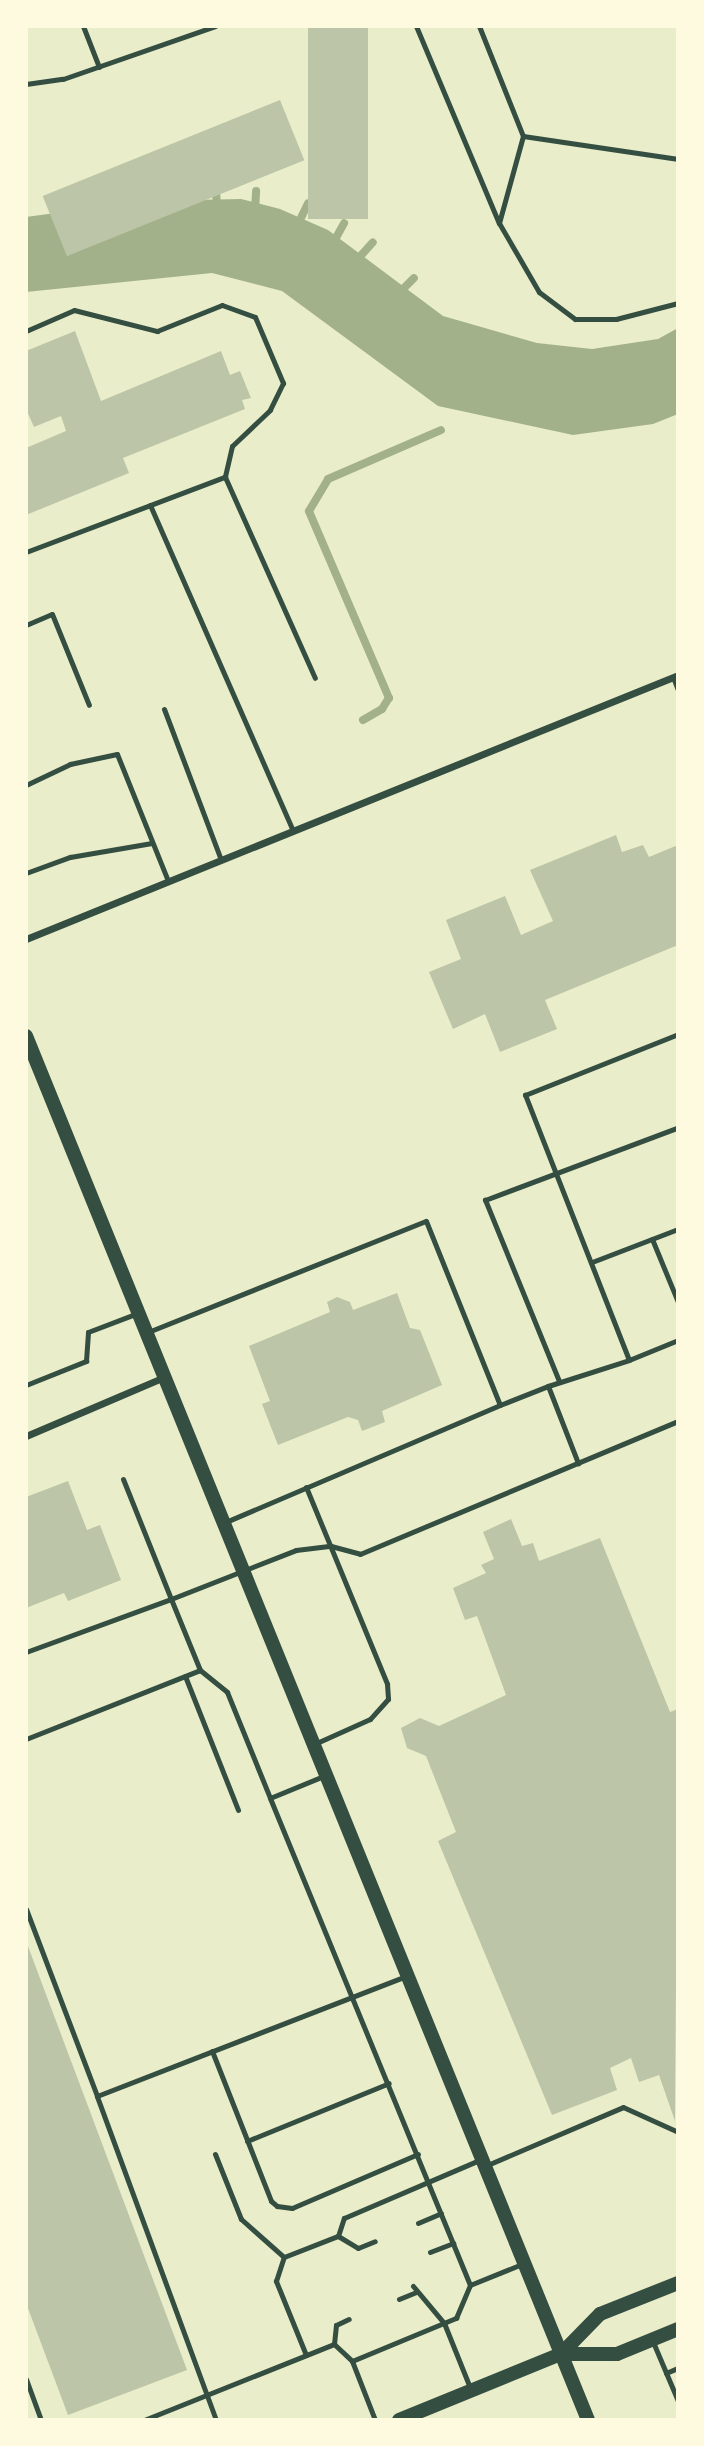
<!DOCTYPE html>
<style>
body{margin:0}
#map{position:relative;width:704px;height:2446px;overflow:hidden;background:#e9edc9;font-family:Barlow,sans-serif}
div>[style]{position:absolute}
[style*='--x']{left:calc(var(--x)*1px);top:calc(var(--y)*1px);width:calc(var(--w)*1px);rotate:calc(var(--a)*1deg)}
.water>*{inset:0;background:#a3b18a}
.stream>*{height:8px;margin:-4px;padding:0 4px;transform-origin:4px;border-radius:4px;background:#a3b18a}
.building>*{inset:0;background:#bcc5a7;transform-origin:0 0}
.service>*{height:5px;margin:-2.5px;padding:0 2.5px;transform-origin:2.5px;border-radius:2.5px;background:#344e41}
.minor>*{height:7px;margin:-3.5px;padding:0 3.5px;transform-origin:3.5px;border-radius:3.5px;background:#344e41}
.secondary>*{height:14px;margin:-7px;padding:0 7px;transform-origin:7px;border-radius:7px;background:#344e41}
span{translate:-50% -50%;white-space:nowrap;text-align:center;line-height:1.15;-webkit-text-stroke:7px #fefae0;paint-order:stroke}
.frame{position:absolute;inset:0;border:28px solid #fefae0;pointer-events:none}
</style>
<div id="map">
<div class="water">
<div style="clip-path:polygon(241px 199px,280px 209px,328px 230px,443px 316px,537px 343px,592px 349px,658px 339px,678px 328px,678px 414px,653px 424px,573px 435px,438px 406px,282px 291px,212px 273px,26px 292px,26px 217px,143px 201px)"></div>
</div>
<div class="stream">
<div style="--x:216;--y:185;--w:25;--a:88"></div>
<div style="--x:165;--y:189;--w:22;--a:82"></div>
<div style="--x:121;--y:193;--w:21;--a:85"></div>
<div style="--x:63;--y:201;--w:21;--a:85"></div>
<div style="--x:255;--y:212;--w:21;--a:-87"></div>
<div style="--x:297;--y:226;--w:25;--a:-64"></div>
<div style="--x:332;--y:245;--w:25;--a:-61"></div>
<div style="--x:356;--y:261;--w:25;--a:-48"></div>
<div style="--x:399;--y:293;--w:21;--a:-45"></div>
<div style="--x:363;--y:720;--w:22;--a:-30"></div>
<div style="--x:382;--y:709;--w:13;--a:-58"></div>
<div style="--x:389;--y:698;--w:203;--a:-113.2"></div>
<div style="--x:309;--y:511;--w:37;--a:-59"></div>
<div style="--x:328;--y:479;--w:123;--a:-23.4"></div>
</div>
<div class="building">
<div style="left:308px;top:26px;width:60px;height:193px"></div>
<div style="left:280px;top:100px;width:65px;height:256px;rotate:68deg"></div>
<div style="clip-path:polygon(75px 331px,101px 401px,221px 351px,230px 375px,240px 371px,251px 398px,242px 400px,245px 409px,123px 458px,129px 473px,26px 515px,26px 448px,66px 431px,61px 416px,34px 427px,26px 409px,26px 351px)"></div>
<div style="clip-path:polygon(616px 835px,622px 852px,643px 845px,649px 857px,678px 845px,678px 945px,545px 1000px,557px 1029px,500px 1052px,485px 1014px,453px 1029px,429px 972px,461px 959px,446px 920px,505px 896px,521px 935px,553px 921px,530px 870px)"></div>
<div style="clip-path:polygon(397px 1293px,410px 1328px,420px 1330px,442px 1385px,382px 1411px,385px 1422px,362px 1431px,358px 1420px,348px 1417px,278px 1445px,262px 1404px,270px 1401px,249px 1346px,330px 1312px,327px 1302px,337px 1297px,350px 1302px,353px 1310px)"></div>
<div style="clip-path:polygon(68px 1481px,87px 1530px,100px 1525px,121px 1580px,68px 1601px,64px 1593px,26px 1608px,26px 1497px)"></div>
<div style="clip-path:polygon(511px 1519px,522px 1546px,533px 1543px,539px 1561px,600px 1538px,670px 1712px,678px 1709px,675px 2121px,659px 2075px,639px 2082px,631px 2058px,610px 2068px,617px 2090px,552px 2115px,438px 1841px,456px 1832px,426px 1756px,407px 1748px,401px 1728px,420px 1718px,439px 1726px,506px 1695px,477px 1616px,465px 1620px,453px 1588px,486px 1573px,481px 1565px,494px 1559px,483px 1532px)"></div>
<div style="clip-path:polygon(26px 1941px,187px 2370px,68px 2415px,26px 2303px)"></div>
</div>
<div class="service">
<div style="--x:83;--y:26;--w:44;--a:68.7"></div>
<div style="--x:416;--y:26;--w:214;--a:67.2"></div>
<div style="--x:499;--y:223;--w:80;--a:59.9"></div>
<div style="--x:539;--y:292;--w:45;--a:36.9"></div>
<div style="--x:575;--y:319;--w:41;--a:0"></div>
<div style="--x:616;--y:319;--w:64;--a:-14.5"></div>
<div style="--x:479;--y:26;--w:118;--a:68.2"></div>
<div style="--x:523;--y:136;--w:157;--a:8.4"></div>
<div style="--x:26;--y:84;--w:37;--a:-8"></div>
<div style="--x:63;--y:79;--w:161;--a:-19.2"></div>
<div style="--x:499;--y:223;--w:90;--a:-74.6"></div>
<div style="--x:26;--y:331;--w:52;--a:-23.6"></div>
<div style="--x:74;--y:310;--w:86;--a:14.2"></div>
<div style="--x:157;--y:331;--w:70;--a:-21.8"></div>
<div style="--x:222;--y:305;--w:35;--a:20"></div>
<div style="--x:255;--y:317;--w:72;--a:67"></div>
<div style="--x:283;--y:383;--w:30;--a:116"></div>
<div style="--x:270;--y:410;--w:52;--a:136.5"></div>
<div style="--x:232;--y:446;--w:32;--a:103"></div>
<div style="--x:150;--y:505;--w:356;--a:66.3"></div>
<div style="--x:26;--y:552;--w:213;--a:-20.7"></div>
<div style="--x:225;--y:477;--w:220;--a:65.9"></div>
<div style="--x:26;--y:625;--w:28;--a:-23"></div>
<div style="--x:52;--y:614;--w:98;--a:67.9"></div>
<div style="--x:673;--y:677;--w:14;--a:69"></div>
<div style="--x:164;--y:709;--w:161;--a:69.3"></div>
<div style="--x:26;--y:785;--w:49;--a:-25.5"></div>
<div style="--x:70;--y:764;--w:48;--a:-12"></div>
<div style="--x:117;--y:754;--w:137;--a:68.1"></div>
<div style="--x:26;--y:873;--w:47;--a:-20"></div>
<div style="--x:70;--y:857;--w:83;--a:-9.7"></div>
<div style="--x:652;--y:1239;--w:68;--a:67.6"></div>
<div style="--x:592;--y:1262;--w:92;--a:-21"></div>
<div style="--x:148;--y:1332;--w:299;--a:-21.8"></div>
<div style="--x:426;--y:1221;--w:198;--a:68.1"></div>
<div style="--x:500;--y:1405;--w:298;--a:156.9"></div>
<div style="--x:629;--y:1360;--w:53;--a:-22.2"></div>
<div style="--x:559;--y:1381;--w:196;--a:-112.2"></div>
<div style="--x:485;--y:1200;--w:205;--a:-20.6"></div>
<div style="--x:26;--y:1385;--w:65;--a:-21.8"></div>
<div style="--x:86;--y:1361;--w:29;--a:-86"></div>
<div style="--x:88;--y:1332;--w:53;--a:-20.8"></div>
<div style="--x:548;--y:1386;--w:85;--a:-17.8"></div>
<div style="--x:629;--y:1360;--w:285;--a:-111.4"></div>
<div style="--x:525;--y:1095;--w:165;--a:-21.7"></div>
<div style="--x:500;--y:1405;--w:52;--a:-21.6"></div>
<div style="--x:548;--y:1386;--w:83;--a:68.7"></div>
<div style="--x:123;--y:1479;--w:129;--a:68.2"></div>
<div style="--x:171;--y:1599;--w:134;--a:-21.4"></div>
<div style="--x:296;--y:1550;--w:35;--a:-7"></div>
<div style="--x:331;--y:1546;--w:30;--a:15"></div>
<div style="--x:360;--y:1554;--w:345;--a:-22.7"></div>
<div style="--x:306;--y:1487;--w:213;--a:67.6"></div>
<div style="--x:387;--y:1684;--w:15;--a:86"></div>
<div style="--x:388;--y:1699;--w:27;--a:132"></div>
<div style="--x:370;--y:1719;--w:61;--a:155.9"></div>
<div style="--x:26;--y:1652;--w:154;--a:-20.1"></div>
<div style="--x:171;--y:1599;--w:77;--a:67.8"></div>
<div style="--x:185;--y:1676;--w:144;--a:68.4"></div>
<div style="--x:26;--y:1739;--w:187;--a:-21.6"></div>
<div style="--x:200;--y:1670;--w:35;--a:39"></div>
<div style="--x:227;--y:1692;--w:114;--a:67.9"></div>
<div style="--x:26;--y:1909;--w:200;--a:69.2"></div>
<div style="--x:212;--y:2051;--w:161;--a:68.5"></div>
<div style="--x:271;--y:2201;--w:8;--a:40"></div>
<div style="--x:277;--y:2206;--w:15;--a:8"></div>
<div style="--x:292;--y:2208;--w:137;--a:-23.2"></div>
<div style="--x:247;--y:2141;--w:153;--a:-22.2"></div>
<div style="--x:215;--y:2154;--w:70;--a:68.2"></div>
<div style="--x:241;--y:2219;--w:57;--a:41.5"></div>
<div style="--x:485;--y:2166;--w:150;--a:-23.1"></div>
<div style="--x:623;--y:2107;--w:60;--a:24.4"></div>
<div style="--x:418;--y:2223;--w:25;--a:-23"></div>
<div style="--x:338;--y:2236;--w:23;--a:31"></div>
<div style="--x:358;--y:2248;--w:18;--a:-22"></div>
<div style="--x:430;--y:2252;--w:25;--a:-21"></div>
<div style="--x:470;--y:2285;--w:56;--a:-22"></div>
<div style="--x:413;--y:2286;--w:48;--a:50"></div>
<div style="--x:444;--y:2323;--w:72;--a:68.1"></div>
<div style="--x:399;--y:2299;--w:18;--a:-22"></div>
<div style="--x:653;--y:2342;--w:64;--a:67"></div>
<div style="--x:334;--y:2344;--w:19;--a:-84"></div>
<div style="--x:336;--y:2325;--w:14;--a:-25"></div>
<div style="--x:306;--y:2355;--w:80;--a:-112.1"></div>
<div style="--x:276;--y:2281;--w:25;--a:-72"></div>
<div style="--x:284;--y:2257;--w:58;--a:-21.3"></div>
<div style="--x:338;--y:2236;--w:19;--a:-72"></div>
<div style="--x:344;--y:2218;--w:147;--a:-23.2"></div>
<div style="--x:352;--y:2361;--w:63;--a:68.7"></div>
<div style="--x:666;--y:2373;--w:13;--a:-23"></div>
<div style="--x:26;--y:2379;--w:44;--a:69.9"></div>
<div style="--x:144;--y:2420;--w:205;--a:-21.8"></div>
<div style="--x:334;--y:2344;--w:25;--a:43"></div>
<div style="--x:352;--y:2361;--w:113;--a:-22.5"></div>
<div style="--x:456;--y:2318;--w:36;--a:-67"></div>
<div style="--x:470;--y:2285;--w:526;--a:-112.33"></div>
<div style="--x:270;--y:1798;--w:61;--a:-22.3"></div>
<div style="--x:216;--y:2420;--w:345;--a:-110.2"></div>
<div style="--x:97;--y:2096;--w:332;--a:-21.2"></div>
</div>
<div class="minor">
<div style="--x:26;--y:939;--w:703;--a:-22.04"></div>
<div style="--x:26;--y:1436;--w:150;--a:-23.1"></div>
</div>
<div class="secondary">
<div style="--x:26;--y:1036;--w:1494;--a:67.9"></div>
<div style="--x:561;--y:2354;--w:56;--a:-45.7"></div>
<div style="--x:600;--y:2314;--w:84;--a:-21.7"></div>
<div style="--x:399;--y:2420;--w:175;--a:-22.2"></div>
<div style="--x:561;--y:2354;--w:56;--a:0"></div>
<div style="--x:617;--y:2354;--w:66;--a:-22.3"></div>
</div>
<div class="frame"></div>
</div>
